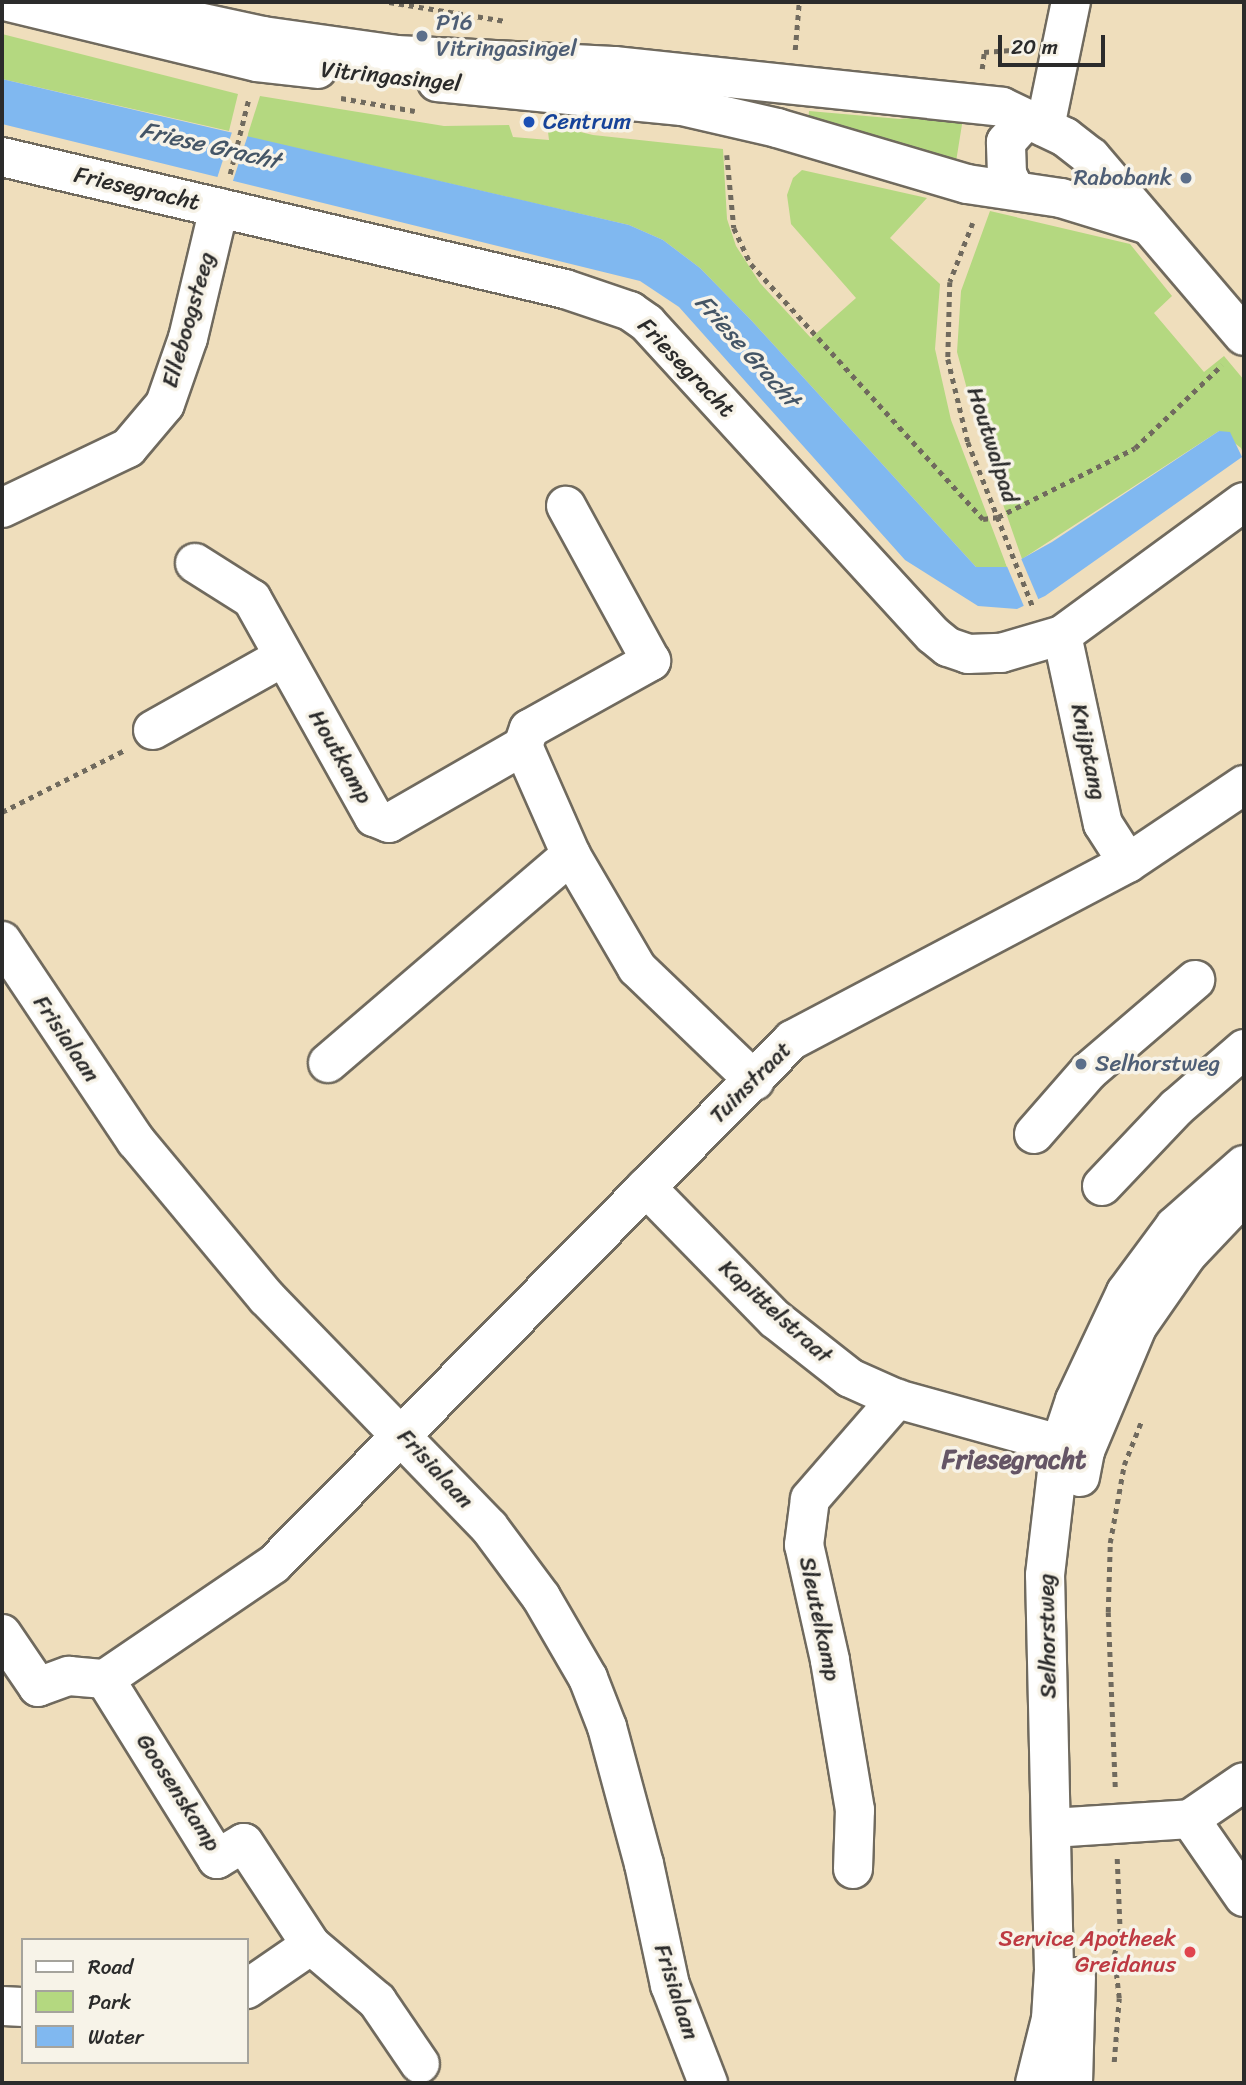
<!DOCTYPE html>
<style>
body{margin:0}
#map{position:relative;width:1246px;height:2085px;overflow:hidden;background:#efdebc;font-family:Sriracha,sans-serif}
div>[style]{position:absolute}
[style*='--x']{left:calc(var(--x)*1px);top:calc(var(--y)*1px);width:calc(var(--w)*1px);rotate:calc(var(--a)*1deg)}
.green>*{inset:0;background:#b4d880}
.water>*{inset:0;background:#80b8f0}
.pier>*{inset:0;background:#efdebc;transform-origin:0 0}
.path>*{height:4.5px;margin-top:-2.25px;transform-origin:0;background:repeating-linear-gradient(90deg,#706a5e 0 5px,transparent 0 10px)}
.roads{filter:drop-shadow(2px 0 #706a5e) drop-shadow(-2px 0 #706a5e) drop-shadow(0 2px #706a5e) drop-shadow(0 -2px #706a5e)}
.minor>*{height:38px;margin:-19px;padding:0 19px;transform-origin:19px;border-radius:19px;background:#fff}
.dots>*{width:19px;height:19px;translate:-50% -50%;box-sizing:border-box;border:4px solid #f7f3e8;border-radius:50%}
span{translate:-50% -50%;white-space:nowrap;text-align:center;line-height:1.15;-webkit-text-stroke:7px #f7f3e8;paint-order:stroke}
.service-label{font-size:23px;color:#4e5e75}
.left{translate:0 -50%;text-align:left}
.right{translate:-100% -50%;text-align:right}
.street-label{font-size:23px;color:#2b2b2b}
.transit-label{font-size:23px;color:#164399}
.health-label{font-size:23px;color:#be3a42}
.water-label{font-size:24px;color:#456;font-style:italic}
.quarter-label{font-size:26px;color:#655565;font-weight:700}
.frame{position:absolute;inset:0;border:4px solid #2b2b2b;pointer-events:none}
.legend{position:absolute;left:21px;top:1938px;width:228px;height:126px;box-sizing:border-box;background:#f7f3e8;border:2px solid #a5a39c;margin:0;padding:9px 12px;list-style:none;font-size:21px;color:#2b2b2b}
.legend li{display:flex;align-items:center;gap:14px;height:35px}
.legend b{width:35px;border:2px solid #a5a39c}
.scale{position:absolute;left:998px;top:35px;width:107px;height:32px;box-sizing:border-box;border:4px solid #2b2b2b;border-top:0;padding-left:9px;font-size:21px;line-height:24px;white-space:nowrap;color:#2b2b2b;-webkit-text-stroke:5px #f7f3e8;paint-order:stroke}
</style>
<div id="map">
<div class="green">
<div style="clip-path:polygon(2px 34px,238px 94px,229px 131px,2px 79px)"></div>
<div style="clip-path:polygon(260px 96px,444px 126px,509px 125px,513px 137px,549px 140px,547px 124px,593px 135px,723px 149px,727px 219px,736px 246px,760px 283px,811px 338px,856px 298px,791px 224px,787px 195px,793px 178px,802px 170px,927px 198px,890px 238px,940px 284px,935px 349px,951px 420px,1007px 567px,976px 567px,751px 320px,700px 268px,663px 240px,629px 225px,247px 137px)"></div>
<div style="clip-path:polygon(809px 111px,900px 119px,964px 112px,955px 168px,808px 123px)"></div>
<div style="clip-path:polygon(990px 211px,1130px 244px,1172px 296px,1154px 313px,1204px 372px,1224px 356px,1244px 380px,1244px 456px,1241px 448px,1219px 431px,1022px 559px,981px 441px,957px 352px,961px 291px)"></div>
</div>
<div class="water">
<div style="clip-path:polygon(2px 79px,629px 225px,663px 240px,700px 268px,751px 320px,976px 567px,1007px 567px,1052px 542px,1219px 431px,1230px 432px,1242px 457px,1045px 596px,1017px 609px,978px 606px,905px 560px,679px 307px,640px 281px,2px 124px)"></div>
</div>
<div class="pier">
<div style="left:233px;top:129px;width:16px;height:53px;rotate:18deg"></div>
<div style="left:1020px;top:556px;width:50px;height:16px;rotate:67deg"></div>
</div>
<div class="path">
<div style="--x:389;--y:2;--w:118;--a:9.3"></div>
<div style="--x:795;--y:50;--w:48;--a:-85.2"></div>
<div style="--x:982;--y:69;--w:17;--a:-83"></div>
<div style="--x:984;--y:52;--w:40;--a:-4.3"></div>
<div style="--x:341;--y:98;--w:75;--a:10"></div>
<div style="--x:727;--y:155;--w:73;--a:84.5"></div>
<div style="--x:734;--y:228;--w:40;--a:65"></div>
<div style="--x:751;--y:264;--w:345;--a:47.7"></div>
<div style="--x:983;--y:519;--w:15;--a:-8"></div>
<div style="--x:998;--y:517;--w:153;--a:-26.7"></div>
<div style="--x:1135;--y:448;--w:120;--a:-43.7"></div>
<div style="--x:230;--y:174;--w:79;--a:-76.1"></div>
<div style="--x:973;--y:223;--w:63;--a:111.3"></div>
<div style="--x:950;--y:282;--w:77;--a:91.5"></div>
<div style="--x:948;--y:359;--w:85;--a:76.5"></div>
<div style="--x:968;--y:442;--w:177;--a:68.5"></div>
<div style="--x:2;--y:812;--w:136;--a:-26.8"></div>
<div style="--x:1115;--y:1787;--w:175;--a:-92.3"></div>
<div style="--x:1108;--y:1612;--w:69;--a:-88.3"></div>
<div style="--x:1110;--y:1543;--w:79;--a:-79.8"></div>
<div style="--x:1124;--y:1465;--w:46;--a:-68.4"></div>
<div style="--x:1114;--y:2062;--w:64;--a:-85.5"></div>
<div style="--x:1119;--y:1998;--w:43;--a:-96.6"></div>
<div style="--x:1114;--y:1955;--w:22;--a:-74"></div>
<div style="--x:1120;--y:1934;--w:76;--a:-92.3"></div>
</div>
<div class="roads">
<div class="minor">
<div style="--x:9;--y:2;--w:255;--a:13.6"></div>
<div style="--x:257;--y:62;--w:61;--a:6.5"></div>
<div style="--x:106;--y:2;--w:161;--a:12.2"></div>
<div style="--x:263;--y:36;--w:134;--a:8.1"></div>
<div style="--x:396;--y:55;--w:218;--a:2.9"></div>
<div style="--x:614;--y:66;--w:390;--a:6"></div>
<div style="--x:1002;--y:107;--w:70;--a:25.5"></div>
<div style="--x:1065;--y:137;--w:33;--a:38"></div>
<div style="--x:1091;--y:157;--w:235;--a:49.5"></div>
<div style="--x:437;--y:82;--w:246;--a:5.6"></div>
<div style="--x:682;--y:106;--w:98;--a:13"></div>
<div style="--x:777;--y:128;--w:198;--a:16.4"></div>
<div style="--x:967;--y:184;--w:95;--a:8.5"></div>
<div style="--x:1061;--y:198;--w:92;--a:17.1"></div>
<div style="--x:1045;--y:127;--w:128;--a:-78.3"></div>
<div style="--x:2;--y:157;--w:578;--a:13.2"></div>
<div style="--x:565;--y:289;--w:69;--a:18.7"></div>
<div style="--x:630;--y:311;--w:21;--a:35"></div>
<div style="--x:647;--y:323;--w:423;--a:47.5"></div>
<div style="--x:933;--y:635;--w:19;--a:39"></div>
<div style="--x:948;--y:647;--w:21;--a:19"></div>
<div style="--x:968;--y:654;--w:33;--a:-2"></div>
<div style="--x:1001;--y:653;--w:64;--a:-16.4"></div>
<div style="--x:1062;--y:635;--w:225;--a:-36.2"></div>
<div style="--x:1015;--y:190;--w:18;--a:-117"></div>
<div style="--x:1007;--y:174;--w:32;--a:-92"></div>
<div style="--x:1006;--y:142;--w:31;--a:-48"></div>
<div style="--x:2;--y:508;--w:140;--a:-25.5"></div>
<div style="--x:128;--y:448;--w:57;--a:-49.9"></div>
<div style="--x:165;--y:404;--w:70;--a:-70.8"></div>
<div style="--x:188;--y:338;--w:134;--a:-76.6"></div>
<div style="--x:195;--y:563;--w:67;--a:32.3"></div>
<div style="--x:252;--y:599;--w:250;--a:60.8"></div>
<div style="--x:374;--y:817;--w:16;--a:22"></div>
<div style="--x:389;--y:823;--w:155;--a:-29.9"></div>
<div style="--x:523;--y:746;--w:18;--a:-71"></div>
<div style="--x:529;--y:729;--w:140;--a:-29.1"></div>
<div style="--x:651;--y:661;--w:177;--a:-118.7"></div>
<div style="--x:1062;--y:635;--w:193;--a:77.8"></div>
<div style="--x:1103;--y:824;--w:46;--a:57.3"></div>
<div style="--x:153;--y:730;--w:149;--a:-29.3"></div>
<div style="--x:523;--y:746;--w:119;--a:66.2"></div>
<div style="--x:571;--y:855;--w:131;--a:59.7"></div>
<div style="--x:637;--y:968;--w:163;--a:43.8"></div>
<div style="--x:2;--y:941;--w:241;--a:56.2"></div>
<div style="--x:136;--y:1141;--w:204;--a:50.2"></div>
<div style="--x:267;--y:1298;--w:319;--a:45.9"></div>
<div style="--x:489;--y:1527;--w:87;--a:53.4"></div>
<div style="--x:541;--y:1597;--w:94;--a:59.9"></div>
<div style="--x:588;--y:1678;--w:53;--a:68.8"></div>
<div style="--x:607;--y:1727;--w:142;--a:74.9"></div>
<div style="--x:644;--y:1864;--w:124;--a:77.9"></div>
<div style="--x:670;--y:1985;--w:105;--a:68.8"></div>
<div style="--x:328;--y:1063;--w:320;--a:-40.6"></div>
<div style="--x:1034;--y:1134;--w:84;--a:-48.9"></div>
<div style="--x:1089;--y:1071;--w:140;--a:-40.6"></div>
<div style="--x:1102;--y:1186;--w:108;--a:-46.5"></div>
<div style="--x:1176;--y:1108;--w:90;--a:-40.9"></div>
<div style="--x:646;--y:1187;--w:185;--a:45.7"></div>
<div style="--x:775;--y:1319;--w:95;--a:38.2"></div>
<div style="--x:850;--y:1378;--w:51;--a:24.1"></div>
<div style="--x:897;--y:1399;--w:195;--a:15.5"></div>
<div style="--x:1080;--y:1477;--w:26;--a:-79"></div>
<div style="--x:1085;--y:1451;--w:134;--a:-67.2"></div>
<div style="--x:1137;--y:1327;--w:88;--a:-55.2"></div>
<div style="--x:1187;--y:1255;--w:83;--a:-46.5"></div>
<div style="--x:2;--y:1634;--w:64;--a:55.8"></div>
<div style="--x:38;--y:1687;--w:33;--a:-20"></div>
<div style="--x:69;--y:1676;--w:36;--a:5"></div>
<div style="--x:105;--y:1679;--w:204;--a:-34.2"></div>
<div style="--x:274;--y:1564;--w:737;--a:-45.33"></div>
<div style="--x:792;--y:1040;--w:380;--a:-27.8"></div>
<div style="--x:1128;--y:863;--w:140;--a:-33.9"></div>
<div style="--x:105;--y:1679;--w:212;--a:58.1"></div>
<div style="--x:217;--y:1859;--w:31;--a:-31"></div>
<div style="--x:244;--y:1843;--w:122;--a:56.7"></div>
<div style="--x:311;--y:1945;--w:78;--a:145.5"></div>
<div style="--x:1190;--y:1819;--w:95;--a:55.3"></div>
<div style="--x:1052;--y:1828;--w:138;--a:-3.7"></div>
<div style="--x:1190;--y:1819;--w:65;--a:-34.4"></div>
<div style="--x:853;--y:1869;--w:59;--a:-88.1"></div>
<div style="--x:855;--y:1810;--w:152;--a:-99.5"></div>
<div style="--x:830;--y:1660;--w:118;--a:-102.7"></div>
<div style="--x:804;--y:1545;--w:46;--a:-82.6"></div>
<div style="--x:810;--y:1499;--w:133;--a:-49"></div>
<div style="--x:311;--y:1945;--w:87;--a:40.3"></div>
<div style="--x:377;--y:2001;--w:76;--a:55.7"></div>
<div style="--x:2;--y:2006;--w:21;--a:3"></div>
<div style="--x:1035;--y:2083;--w:66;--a:-76"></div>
<div style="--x:1051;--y:2019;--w:49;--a:-86.5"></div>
<div style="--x:1054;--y:1970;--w:395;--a:-91.3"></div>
<div style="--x:1045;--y:1575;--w:131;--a:-83.4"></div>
<div style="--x:1060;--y:1445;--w:47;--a:-71.6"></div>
<div style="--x:1075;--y:1400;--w:119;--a:-64.7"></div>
<div style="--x:1126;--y:1292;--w:82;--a:-53.4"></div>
<div style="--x:1175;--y:1226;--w:92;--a:-41.5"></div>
<div style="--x:1073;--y:2083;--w:106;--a:-88.4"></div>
</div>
</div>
<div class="dots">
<div style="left:422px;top:36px;background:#5c6f8a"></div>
<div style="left:529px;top:122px;background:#1a4fb4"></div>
<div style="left:1186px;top:178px;background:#5c6f8a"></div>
<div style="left:1081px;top:1064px;background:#5c6f8a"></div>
<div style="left:1190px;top:1952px;background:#e0444e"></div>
</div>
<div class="service-label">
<span class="left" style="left:436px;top:36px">P16<br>Vitringasingel</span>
<span class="right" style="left:1172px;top:178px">Rabobank</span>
<span class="left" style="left:1095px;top:1064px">Selhorstweg</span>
</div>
<div class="street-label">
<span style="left:391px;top:77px;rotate:6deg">Vitringasingel</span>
<span style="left:137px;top:189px;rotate:13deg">Friesegracht</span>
<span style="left:189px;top:320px;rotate:-74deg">Elleboogsteeg</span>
<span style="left:686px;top:368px;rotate:46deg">Friesegracht</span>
<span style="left:992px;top:445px;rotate:72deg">Houtwalpad</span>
<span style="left:1088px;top:752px;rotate:78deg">Knijptang</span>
<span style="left:340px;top:757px;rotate:60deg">Houtkamp</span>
<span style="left:66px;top:1039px;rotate:56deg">Frisialaan</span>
<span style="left:751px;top:1083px;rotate:-45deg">Tuinstraat</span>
<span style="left:775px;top:1312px;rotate:42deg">Kapittelstraat</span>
<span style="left:435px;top:1469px;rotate:47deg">Frisialaan</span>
<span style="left:819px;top:1619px;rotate:78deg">Sleutelkamp</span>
<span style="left:1048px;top:1636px;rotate:-91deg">Selhorstweg</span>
<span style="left:178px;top:1793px;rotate:57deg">Goosenskamp</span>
<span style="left:676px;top:1992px;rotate:72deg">Frisialaan</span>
</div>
<div class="transit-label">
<span class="left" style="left:543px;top:122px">Centrum</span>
</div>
<div class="health-label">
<span class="right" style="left:1176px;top:1952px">Service Apotheek<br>Greidanus</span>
</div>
<div class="water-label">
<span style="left:210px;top:146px;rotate:13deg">Friese Gracht</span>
<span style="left:747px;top:351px;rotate:48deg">Friese Gracht</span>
</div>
<div class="quarter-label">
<span style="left:1014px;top:1460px">Friesegracht</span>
</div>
<div class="frame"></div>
<ul class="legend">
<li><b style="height:9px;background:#fff"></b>Road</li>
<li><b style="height:19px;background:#b4d880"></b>Park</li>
<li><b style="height:19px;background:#80b8f0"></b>Water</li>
</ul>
<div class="scale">20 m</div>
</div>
